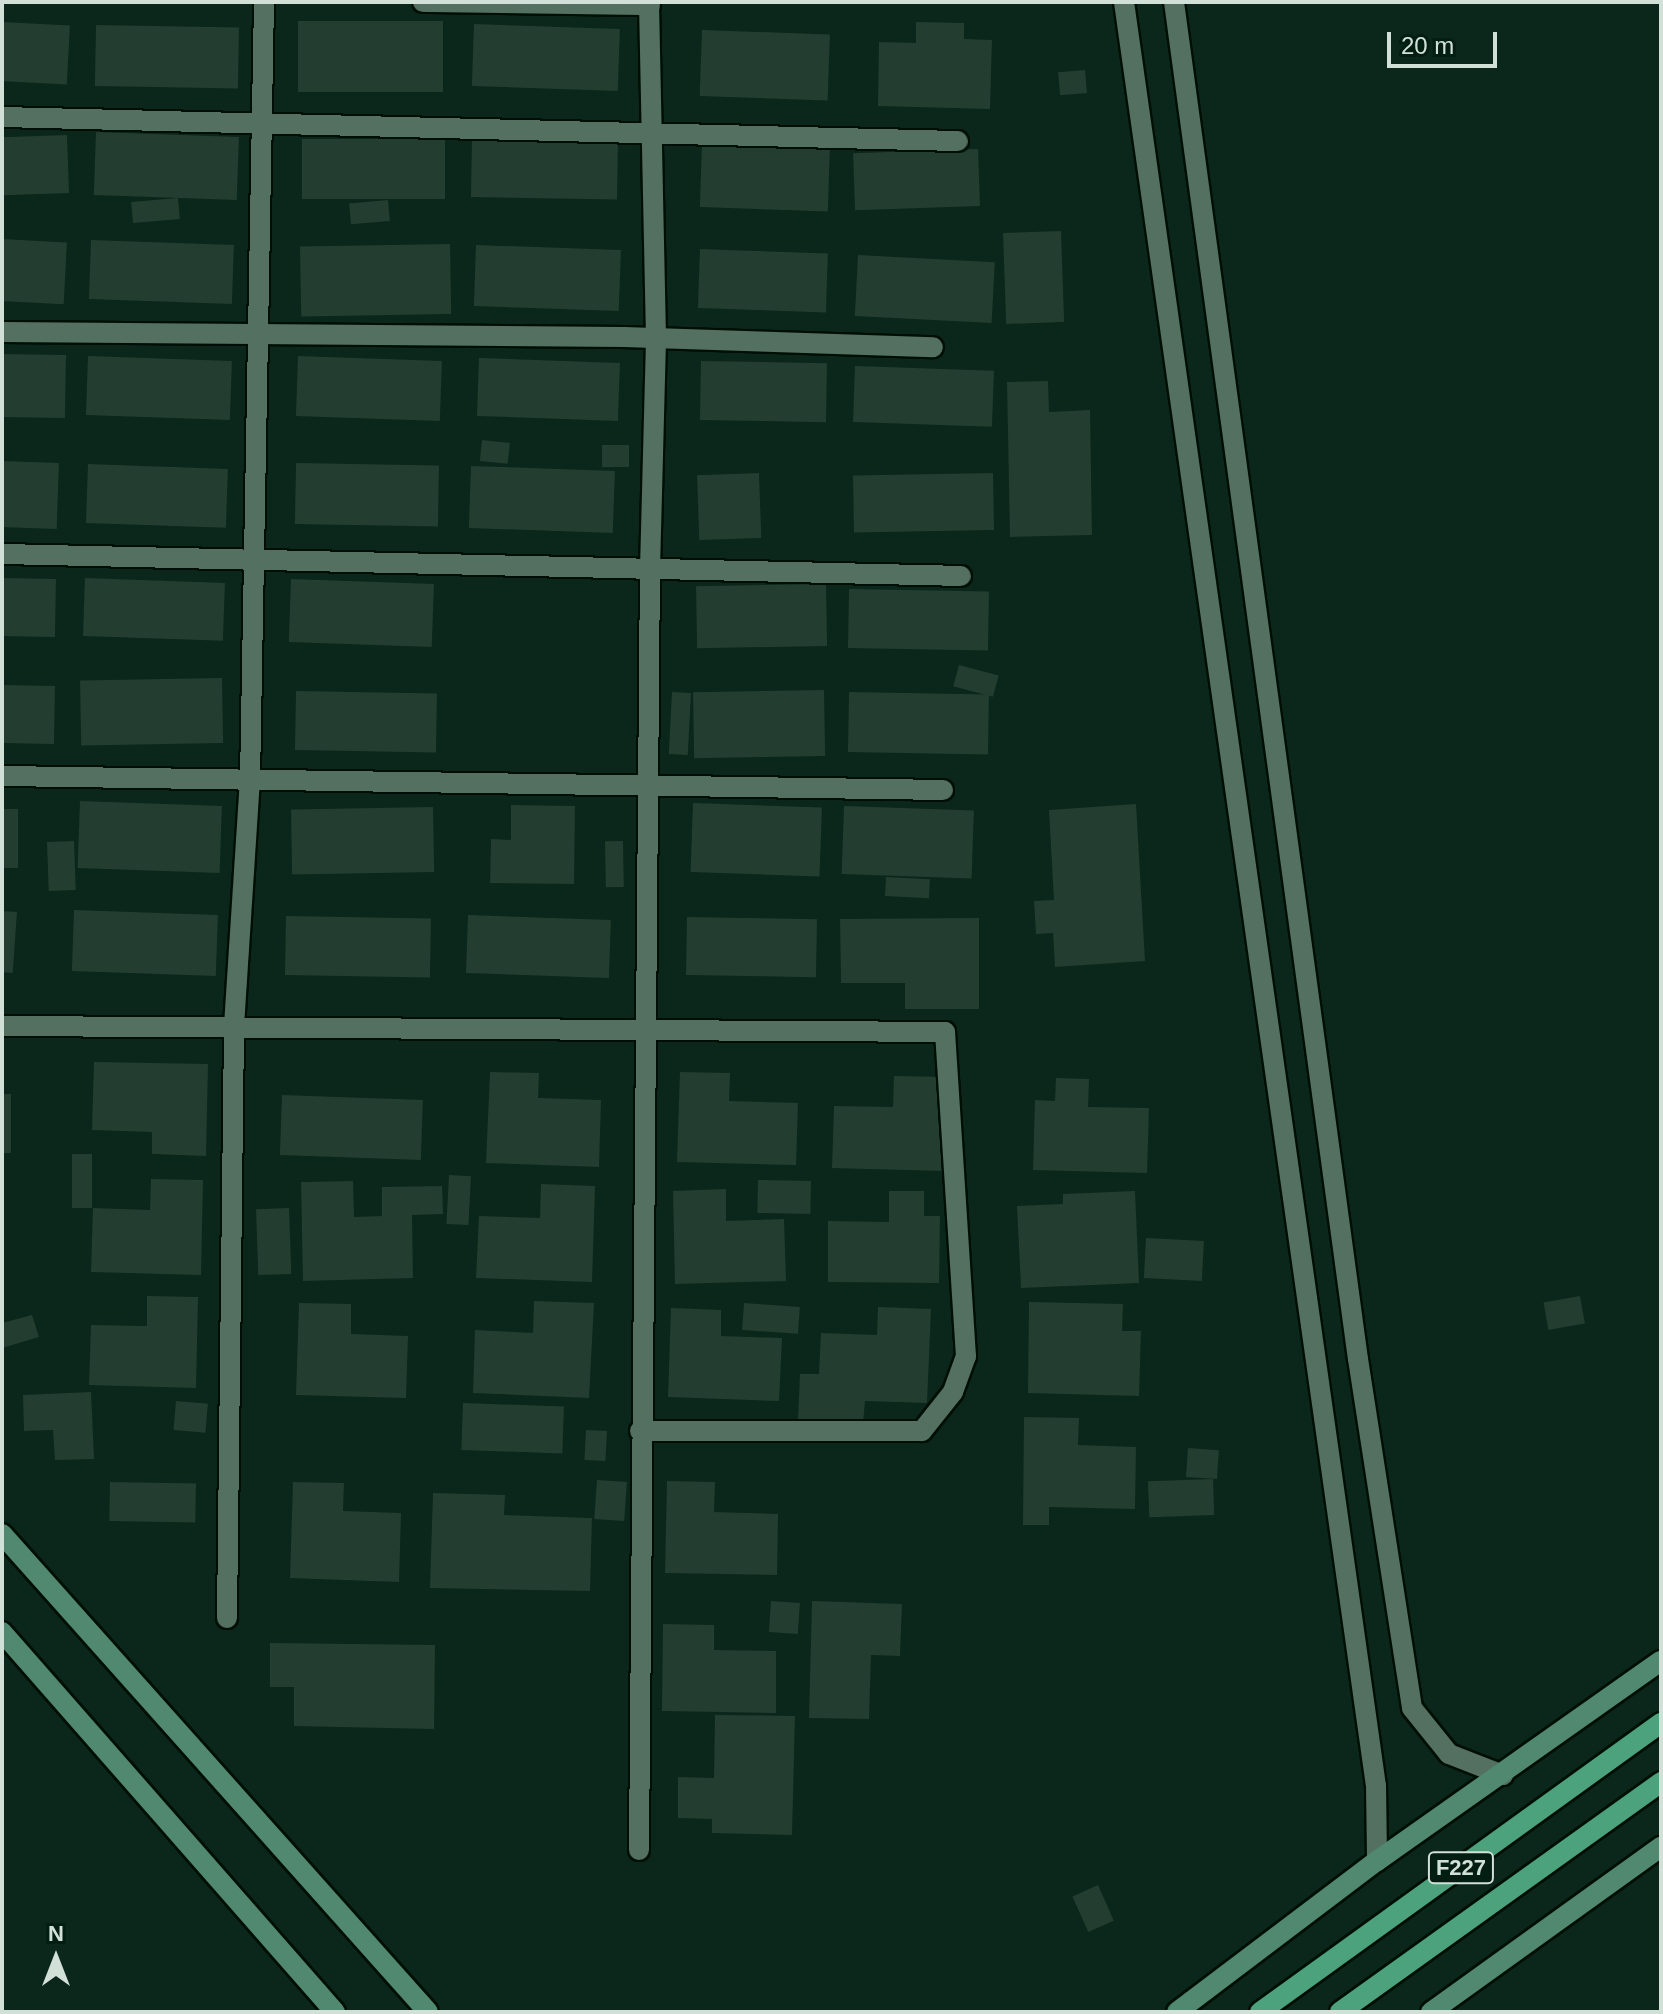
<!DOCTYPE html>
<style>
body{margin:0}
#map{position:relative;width:1663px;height:2014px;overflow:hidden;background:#0b261a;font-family:Helvetica,sans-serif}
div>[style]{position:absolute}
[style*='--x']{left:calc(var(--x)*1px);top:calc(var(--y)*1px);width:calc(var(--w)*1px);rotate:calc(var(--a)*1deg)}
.building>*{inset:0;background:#233e30;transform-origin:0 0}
.roads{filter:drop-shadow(2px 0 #000f05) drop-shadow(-2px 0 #000f05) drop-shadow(0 2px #000f05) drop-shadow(0 -2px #000f05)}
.minor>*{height:20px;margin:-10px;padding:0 10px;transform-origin:10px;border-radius:10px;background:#537061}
.tertiary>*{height:20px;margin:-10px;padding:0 10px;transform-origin:10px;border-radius:10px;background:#537061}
.secondary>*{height:20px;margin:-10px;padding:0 10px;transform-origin:10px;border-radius:10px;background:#50896f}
.primary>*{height:20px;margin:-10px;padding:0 10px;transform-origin:10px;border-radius:10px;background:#4ca27d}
span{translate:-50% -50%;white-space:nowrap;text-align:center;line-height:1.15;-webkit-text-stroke:7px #021d11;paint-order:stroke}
.shield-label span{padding:2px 6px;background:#021d11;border:2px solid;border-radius:6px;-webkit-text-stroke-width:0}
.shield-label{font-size:22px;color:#d2e1d8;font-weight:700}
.frame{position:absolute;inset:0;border:4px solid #d2e1d8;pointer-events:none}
.north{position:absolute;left:16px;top:1918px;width:80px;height:80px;-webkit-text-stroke:6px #021d11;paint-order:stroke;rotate:0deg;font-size:22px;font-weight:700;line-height:32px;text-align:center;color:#d2e1d8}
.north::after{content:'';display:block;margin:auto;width:28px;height:36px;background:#d2e1d8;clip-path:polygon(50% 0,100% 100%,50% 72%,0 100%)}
.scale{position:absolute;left:1387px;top:32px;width:110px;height:36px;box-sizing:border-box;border:4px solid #d2e1d8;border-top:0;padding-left:10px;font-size:24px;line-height:28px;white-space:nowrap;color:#d2e1d8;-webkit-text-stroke:6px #021d11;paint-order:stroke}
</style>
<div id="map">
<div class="building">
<div style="left:298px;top:21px;width:145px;height:71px"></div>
<div style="left:2px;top:22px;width:68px;height:59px;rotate:3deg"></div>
<div style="clip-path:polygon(916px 22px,964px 23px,964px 39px,992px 40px,990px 109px,878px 106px,879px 42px,916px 43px)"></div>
<div style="left:474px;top:24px;width:146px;height:62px;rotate:2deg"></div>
<div style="left:96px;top:25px;width:143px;height:61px;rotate:1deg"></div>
<div style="left:702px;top:30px;width:128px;height:66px;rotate:2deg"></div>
<div style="left:1085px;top:70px;width:23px;height:27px;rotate:85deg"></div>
<div style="left:96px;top:132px;width:143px;height:63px;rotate:2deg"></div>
<div style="left:67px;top:135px;width:58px;height:65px;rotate:88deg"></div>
<div style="left:472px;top:138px;width:146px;height:59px;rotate:1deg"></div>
<div style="left:445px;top:139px;width:60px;height:143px;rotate:90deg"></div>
<div style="left:702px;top:144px;width:128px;height:63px;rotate:2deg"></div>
<div style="left:978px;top:149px;width:57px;height:125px;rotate:88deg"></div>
<div style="left:178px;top:198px;width:21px;height:47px;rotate:85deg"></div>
<div style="left:388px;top:200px;width:21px;height:39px;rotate:85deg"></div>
<div style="left:1061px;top:231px;width:91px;height:58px;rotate:88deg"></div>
<div style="left:2px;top:239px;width:65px;height:62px;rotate:3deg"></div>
<div style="left:91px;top:240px;width:143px;height:59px;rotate:2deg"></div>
<div style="left:450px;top:244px;width:70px;height:150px;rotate:89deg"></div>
<div style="left:476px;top:245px;width:145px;height:61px;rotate:2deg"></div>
<div style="left:700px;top:249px;width:128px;height:59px;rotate:2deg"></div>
<div style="left:858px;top:255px;width:137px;height:61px;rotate:3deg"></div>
<div style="left:2px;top:354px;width:64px;height:63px;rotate:1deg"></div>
<div style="left:88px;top:356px;width:144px;height:59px;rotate:2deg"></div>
<div style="left:298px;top:356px;width:144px;height:60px;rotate:2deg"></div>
<div style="left:479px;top:358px;width:141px;height:58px;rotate:2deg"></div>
<div style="left:701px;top:361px;width:126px;height:59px;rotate:1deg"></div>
<div style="left:855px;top:366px;width:139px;height:56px;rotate:2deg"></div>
<div style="clip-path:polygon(1048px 381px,1049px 412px,1090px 410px,1092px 535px,1010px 537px,1007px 382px)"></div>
<div style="left:482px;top:440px;width:28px;height:21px;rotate:6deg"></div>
<div style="left:602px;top:445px;width:27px;height:22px"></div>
<div style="left:2px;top:461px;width:57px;height:66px;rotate:2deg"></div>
<div style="left:296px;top:463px;width:143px;height:61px;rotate:1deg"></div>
<div style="left:88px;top:464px;width:140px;height:59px;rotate:2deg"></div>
<div style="left:471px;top:466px;width:144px;height:62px;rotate:2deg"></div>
<div style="left:759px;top:473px;width:65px;height:62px;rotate:88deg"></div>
<div style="left:993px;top:473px;width:57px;height:140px;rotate:89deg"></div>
<div style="left:2px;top:578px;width:54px;height:58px;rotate:1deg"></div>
<div style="left:85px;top:578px;width:140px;height:58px;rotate:2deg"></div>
<div style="left:291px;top:579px;width:143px;height:63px;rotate:2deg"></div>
<div style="left:826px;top:584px;width:62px;height:130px;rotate:89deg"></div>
<div style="left:849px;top:589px;width:140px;height:59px;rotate:1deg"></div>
<div style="left:959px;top:665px;width:41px;height:22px;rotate:15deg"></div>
<div style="left:222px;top:678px;width:65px;height:142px;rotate:89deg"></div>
<div style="left:2px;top:685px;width:53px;height:58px;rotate:1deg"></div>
<div style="left:824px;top:690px;width:66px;height:131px;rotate:89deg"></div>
<div style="left:296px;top:691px;width:141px;height:59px;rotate:1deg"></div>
<div style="left:672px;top:692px;width:19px;height:62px;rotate:3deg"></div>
<div style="left:849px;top:692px;width:140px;height:60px;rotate:1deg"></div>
<div style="left:80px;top:801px;width:142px;height:67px;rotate:2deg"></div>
<div style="left:693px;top:803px;width:129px;height:69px;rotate:2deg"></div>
<div style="clip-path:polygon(1136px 804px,1145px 961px,1055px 967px,1053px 933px,1036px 934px,1034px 901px,1054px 900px,1049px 810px)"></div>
<div style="clip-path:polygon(511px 805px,575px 806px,574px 884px,490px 883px,491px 839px,511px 840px)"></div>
<div style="left:844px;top:806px;width:130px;height:68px;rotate:2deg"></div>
<div style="left:433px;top:807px;width:65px;height:142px;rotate:89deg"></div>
<div style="left:2px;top:809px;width:16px;height:59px"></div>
<div style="left:74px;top:841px;width:49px;height:27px;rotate:88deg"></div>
<div style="left:623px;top:841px;width:46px;height:18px;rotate:89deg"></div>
<div style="left:886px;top:877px;width:44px;height:19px;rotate:3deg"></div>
<div style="left:74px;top:910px;width:144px;height:61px;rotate:2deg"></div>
<div style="left:2px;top:911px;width:15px;height:61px;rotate:4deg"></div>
<div style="left:468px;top:915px;width:143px;height:58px;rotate:2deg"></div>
<div style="left:286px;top:916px;width:145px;height:59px;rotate:1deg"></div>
<div style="left:687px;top:917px;width:130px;height:58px;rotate:1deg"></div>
<div style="clip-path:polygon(979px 918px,979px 1009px,905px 1009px,905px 983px,841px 983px,840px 919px)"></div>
<div style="clip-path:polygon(94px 1062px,208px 1064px,206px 1156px,152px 1154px,152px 1132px,92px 1130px)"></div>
<div style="clip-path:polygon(490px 1072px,539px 1073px,538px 1098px,601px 1100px,599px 1167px,486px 1163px)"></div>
<div style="clip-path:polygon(680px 1072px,730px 1073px,729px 1101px,798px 1103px,796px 1165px,677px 1162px)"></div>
<div style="clip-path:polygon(894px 1076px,946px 1077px,944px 1171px,832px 1168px,834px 1106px,893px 1107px)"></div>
<div style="clip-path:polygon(1056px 1078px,1089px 1079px,1088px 1107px,1149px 1108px,1147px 1173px,1033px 1170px,1035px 1100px,1055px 1101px)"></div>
<div style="left:2px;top:1094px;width:9px;height:59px"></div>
<div style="left:282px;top:1095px;width:141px;height:60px;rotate:2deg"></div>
<div style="left:72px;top:1154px;width:20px;height:54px"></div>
<div style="left:449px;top:1175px;width:22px;height:49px;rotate:3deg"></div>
<div style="clip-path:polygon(151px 1179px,203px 1180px,201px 1275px,91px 1272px,93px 1208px,150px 1210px)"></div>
<div style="left:758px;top:1180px;width:53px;height:33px;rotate:1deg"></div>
<div style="clip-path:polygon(353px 1181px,354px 1217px,382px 1216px,382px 1187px,442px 1186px,443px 1214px,412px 1215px,413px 1278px,303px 1281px,301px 1182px)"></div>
<div style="clip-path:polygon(541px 1184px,595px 1186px,592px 1282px,476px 1278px,479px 1216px,540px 1218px)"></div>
<div style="clip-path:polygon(726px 1189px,726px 1221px,784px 1219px,786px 1281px,675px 1284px,673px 1191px)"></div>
<div style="clip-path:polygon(889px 1191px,924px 1191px,924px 1216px,940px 1216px,939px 1283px,828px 1282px,828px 1221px,889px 1222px)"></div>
<div style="clip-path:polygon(1135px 1191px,1139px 1283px,1021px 1288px,1017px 1206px,1063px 1204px,1063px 1194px)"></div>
<div style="left:289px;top:1208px;width:66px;height:33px;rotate:88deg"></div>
<div style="left:1146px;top:1238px;width:58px;height:40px;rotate:3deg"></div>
<div style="clip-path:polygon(147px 1296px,198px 1297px,196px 1388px,89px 1385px,91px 1325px,147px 1326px)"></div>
<div style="left:1580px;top:1296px;width:28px;height:37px;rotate:80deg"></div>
<div style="clip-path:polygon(534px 1301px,594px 1303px,589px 1398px,473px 1393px,475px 1330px,533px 1333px)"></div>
<div style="clip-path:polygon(1029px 1302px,1123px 1304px,1122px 1331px,1141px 1331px,1139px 1396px,1028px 1393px)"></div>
<div style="clip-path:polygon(299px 1303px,351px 1304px,351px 1334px,408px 1336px,406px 1398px,296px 1395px)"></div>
<div style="left:744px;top:1303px;width:56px;height:27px;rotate:4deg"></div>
<div style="clip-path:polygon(878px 1307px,931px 1309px,927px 1403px,865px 1401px,863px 1423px,798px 1421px,800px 1374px,819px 1374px,821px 1333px,877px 1335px)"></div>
<div style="clip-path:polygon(671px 1308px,721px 1310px,721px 1336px,782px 1338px,779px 1401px,668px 1397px)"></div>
<div style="clip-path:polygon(32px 1315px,39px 1337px,2px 1348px,2px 1323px)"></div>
<div style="clip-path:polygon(91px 1392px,94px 1459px,55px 1460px,53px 1430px,24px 1431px,23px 1395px)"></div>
<div style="left:176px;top:1401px;width:32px;height:29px;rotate:5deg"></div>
<div style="left:463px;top:1403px;width:101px;height:47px;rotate:2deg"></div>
<div style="clip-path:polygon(1024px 1417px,1079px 1418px,1078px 1445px,1136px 1447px,1135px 1509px,1049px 1507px,1049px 1525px,1023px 1525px)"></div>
<div style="left:586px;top:1430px;width:21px;height:30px;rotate:3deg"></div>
<div style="left:1188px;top:1448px;width:31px;height:29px;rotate:4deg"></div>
<div style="left:1213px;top:1479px;width:36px;height:65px;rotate:88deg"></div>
<div style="left:597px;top:1480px;width:30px;height:39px;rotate:4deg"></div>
<div style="clip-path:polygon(667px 1481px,715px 1482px,714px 1512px,778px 1514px,777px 1575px,665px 1573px)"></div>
<div style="left:110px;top:1482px;width:86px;height:39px;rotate:1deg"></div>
<div style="clip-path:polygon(293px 1482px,344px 1483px,343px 1511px,401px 1513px,399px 1582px,290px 1578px)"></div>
<div style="clip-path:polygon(433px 1493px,505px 1495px,504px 1515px,592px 1518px,590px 1591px,430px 1588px)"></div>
<div style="left:771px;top:1601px;width:29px;height:31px;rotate:4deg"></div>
<div style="clip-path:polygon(812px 1601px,902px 1604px,900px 1656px,871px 1655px,869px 1719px,809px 1718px)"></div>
<div style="clip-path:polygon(663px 1624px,714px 1625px,714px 1650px,776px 1651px,776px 1713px,662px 1711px)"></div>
<div style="clip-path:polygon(270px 1643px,435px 1645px,434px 1729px,294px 1726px,294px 1687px,270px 1687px)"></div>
<div style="clip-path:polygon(715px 1715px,795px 1716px,792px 1835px,712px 1833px,712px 1819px,678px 1818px,678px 1777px,714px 1778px)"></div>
<div style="left:1098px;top:1885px;width:39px;height:28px;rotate:66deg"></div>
</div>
<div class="roads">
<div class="minor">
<div style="--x:423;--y:2;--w:227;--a:0.8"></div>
<div style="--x:2;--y:117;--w:956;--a:1.44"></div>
<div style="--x:2;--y:332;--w:622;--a:0.46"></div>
<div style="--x:624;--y:337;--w:309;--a:1.9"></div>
<div style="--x:2;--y:554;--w:959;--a:1.31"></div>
<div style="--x:2;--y:776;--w:941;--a:0.85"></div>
<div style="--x:2;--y:1026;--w:943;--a:0.36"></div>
<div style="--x:945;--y:1032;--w:325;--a:86.3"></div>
<div style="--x:966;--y:1356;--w:38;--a:110"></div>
<div style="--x:953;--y:1392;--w:50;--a:128.5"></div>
<div style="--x:922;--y:1431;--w:282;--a:180"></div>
<div style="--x:227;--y:1618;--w:592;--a:-89.32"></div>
<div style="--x:234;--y:1026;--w:247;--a:-86.3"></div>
<div style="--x:250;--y:780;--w:778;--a:-88.97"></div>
<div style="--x:639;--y:1850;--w:1281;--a:-89.51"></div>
<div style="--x:650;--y:569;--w:231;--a:-88.5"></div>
<div style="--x:656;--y:338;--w:336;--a:-91.2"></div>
</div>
<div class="tertiary">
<div style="--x:1124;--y:2;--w:1802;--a:81.96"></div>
<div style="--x:1376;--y:1786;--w:75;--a:89.2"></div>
<div style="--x:1174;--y:2;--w:1369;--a:82.28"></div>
<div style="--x:1358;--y:1359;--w:353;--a:81.2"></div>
<div style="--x:1412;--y:1708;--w:59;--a:51.2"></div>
<div style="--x:1449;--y:1754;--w:58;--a:21.3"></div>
</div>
<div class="secondary">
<div style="--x:2;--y:1534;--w:640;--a:48.29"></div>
<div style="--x:2;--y:1632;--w:505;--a:48.77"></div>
<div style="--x:1177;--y:2012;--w:251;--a:-37.1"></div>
<div style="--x:1377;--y:1861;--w:347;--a:-35.2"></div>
<div style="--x:1431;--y:2012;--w:283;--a:-35.7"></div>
</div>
<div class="primary">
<div style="--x:1260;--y:2012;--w:494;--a:-35.8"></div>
<div style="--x:1340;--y:2012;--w:395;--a:-35.6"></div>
</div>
</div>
<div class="shield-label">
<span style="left:1461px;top:1868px">F227</span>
</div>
<div class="frame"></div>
<div class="north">N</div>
<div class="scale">20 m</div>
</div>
